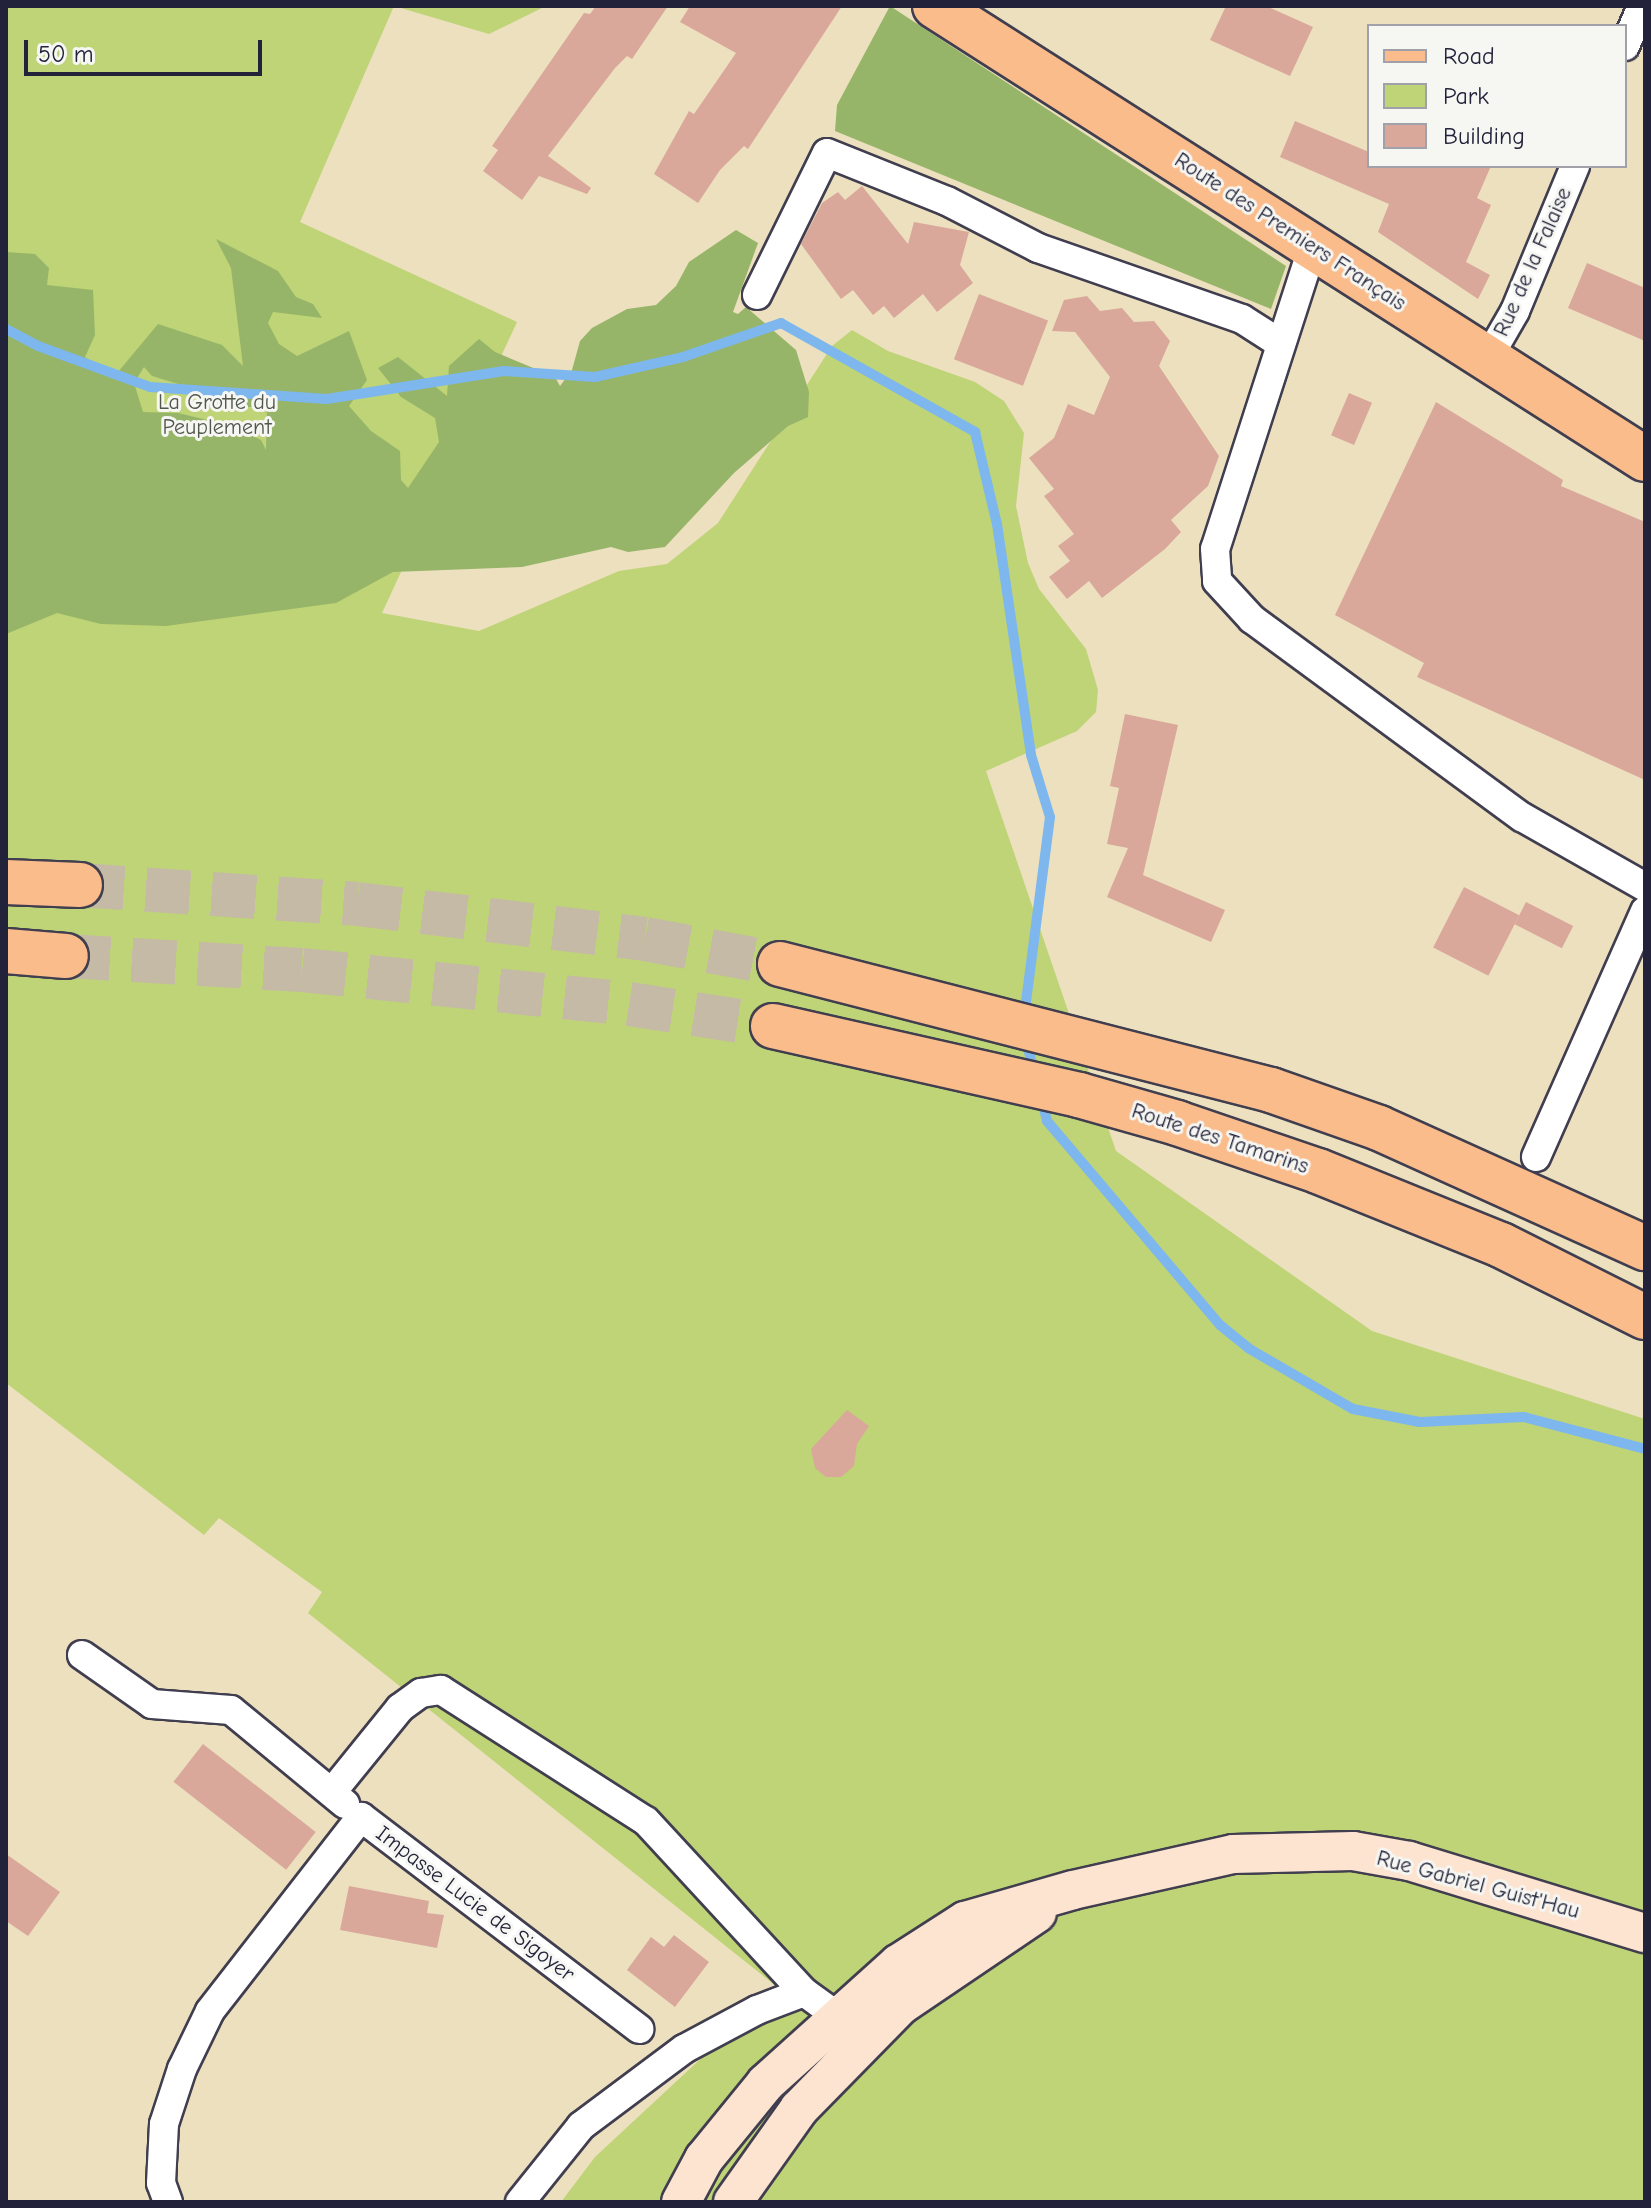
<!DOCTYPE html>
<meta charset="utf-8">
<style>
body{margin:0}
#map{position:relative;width:1651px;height:2208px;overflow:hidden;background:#ece0bf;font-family:"Comic Neue",sans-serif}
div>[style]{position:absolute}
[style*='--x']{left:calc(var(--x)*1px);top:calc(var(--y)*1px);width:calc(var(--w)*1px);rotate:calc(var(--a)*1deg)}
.green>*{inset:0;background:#bfd377}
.forest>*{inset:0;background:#97b568}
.stream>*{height:10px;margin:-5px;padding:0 5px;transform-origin:5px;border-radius:5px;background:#7db7ee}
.building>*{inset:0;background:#d9a89b;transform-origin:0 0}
.highway-tunnel>*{height:44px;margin-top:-22px;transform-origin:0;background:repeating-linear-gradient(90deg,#c4baa5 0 44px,transparent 0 66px)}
.roads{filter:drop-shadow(2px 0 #403e4f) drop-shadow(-2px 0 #403e4f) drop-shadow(0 2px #403e4f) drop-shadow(0 -2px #403e4f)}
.street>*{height:28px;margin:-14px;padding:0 14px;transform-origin:14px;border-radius:14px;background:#fff}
.secondary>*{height:38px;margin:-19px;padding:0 19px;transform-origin:19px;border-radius:19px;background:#fde4d1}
.primary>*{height:44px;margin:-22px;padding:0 22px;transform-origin:22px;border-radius:22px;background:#fabc8b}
.highway>*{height:44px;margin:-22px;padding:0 22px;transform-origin:22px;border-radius:22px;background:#fabc8b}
span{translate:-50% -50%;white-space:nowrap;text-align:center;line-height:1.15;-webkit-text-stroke:6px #f6f6f2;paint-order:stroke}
.street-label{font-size:22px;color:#22223b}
.park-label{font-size:22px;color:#51574d}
.frame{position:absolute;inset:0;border:8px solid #22223b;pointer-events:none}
.legend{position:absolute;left:1367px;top:24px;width:260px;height:144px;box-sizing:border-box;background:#f6f6f2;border:2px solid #a1a1a9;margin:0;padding:10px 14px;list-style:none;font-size:24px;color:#22223b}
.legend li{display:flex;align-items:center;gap:16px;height:40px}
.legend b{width:40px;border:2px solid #a1a1a9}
.scale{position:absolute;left:24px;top:40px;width:238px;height:36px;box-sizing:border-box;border:4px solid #22223b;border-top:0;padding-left:10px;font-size:24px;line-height:28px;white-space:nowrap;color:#22223b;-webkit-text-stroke:6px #f6f6f2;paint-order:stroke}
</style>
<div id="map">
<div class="green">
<div style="clip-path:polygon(6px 6px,546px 6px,489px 34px,394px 6px,300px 222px,517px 322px,382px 613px,479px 631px,619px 571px,667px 564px,718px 523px,832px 346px,852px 330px,888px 351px,975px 382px,1004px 401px,1024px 433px,1016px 506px,1028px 563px,1039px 589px,1086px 649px,1098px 690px,1096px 712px,1077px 731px,986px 771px,1116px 1151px,1372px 1331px,1645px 1419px,1645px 2202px,561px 2202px,595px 2157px,723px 2038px,801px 2006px,308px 1613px,322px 1592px,219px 1518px,204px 1535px,6px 1383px)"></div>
</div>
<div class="forest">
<div style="clip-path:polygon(890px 6px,1286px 266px,1271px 309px,835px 131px,837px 105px)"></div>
<div style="clip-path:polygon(evenodd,736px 230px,758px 243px,733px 312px,738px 314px,746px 307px,796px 350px,809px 392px,808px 417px,788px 426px,734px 473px,665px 547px,628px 552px,611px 547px,522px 567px,393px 572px,336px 603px,166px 626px,101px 624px,57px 613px,6px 634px,6px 252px,35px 254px,49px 268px,47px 285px,93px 290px,95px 335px,85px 357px,113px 378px,158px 324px,222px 345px,243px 366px,231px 268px,216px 239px,278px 271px,296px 297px,313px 304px,322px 318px,273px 312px,268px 323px,279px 344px,297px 356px,349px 331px,367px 380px,349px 406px,371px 431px,400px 451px,401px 480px,408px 488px,439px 442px,435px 418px,401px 397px,378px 368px,398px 357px,447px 396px,449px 366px,479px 339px,495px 352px,555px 377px,560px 386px,572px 370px,580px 341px,592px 328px,627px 309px,656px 305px,676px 286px,689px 262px,736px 230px,144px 367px,152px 376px,175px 383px,248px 407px,267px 407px,266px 450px,261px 440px,232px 426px,178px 413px,143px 412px,134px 383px,144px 367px)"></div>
</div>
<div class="stream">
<div style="--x:6;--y:329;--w:36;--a:28"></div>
<div style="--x:38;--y:346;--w:119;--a:20.1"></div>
<div style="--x:150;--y:387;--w:177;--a:3.9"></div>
<div style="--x:327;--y:399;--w:179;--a:-9"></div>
<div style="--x:504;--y:371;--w:91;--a:3.8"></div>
<div style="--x:595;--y:377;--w:90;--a:-12.8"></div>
<div style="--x:683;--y:357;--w:104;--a:-19.1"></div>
<div style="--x:781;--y:323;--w:223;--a:29.3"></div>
<div style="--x:975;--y:432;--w:95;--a:76.6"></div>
<div style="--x:997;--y:524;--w:233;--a:81.6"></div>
<div style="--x:1031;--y:755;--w:65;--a:73"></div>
<div style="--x:1050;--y:817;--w:202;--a:97.4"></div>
<div style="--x:1026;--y:1040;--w:36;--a:76"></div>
<div style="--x:1041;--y:1098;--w:24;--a:75"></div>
<div style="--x:1047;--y:1121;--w:267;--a:49.7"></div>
<div style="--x:1220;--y:1325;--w:36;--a:39"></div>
<div style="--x:1248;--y:1348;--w:121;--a:30.2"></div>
<div style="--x:1353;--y:1409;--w:68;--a:11"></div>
<div style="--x:1420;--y:1422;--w:104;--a:-2.8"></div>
<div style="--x:1524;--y:1417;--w:125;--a:14.8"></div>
</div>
<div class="building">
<div style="clip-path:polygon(596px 6px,668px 6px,632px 59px,627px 56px,615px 68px,548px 156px,591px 188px,587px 194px,539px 176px,522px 200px,483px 171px,498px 150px,492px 146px,584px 13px,590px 14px)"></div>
<div style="clip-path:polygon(690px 6px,842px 6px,748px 149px,744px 146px,720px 170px,698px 203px,654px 174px,689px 111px,694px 114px,736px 53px,680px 22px)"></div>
<div style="clip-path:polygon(1226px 6px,1266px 6px,1313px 27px,1290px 76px,1210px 40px)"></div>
<div style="clip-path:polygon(1295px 121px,1369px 152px,1369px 166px,1491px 166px,1477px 198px,1491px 205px,1466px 262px,1490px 275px,1478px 299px,1378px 232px,1389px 204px,1280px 157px)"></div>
<div style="clip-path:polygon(862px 186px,908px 244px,914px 222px,969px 232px,960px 265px,973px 283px,937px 312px,923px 294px,894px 318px,884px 306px,873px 315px,853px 290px,841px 299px,801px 244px,822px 203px,838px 192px,845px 200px)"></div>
<div style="clip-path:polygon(1587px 263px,1645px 288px,1645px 341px,1568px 308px)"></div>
<div style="left:979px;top:294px;width:74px;height:70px;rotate:21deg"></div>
<div style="clip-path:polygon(1087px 296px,1100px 311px,1122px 308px,1134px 322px,1154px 321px,1170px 341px,1159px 366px,1219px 456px,1208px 486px,1171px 520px,1181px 532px,1165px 549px,1102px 598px,1089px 581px,1067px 599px,1049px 577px,1070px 561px,1058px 546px,1074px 534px,1044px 496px,1054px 489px,1029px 458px,1054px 438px,1068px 404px,1094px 415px,1110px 377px,1075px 332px,1052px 331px,1064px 300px)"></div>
<div style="left:1349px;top:393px;width:25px;height:46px;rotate:23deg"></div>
<div style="clip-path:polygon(1436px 402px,1563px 480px,1561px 486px,1645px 522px,1645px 780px,1417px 677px,1424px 663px,1335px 615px)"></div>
<div style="clip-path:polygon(1125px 714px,1178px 725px,1143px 875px,1225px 910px,1211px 942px,1107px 897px,1128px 848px,1107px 844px,1119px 788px,1110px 786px)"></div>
<div style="left:1464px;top:887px;width:62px;height:68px;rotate:27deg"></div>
<div style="left:1526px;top:902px;width:53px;height:25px;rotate:27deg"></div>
<div style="clip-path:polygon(847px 1410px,869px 1426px,857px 1444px,854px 1466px,841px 1477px,826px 1477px,815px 1468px,811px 1449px)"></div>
<div style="left:203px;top:1744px;width:143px;height:48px;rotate:38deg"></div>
<div style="clip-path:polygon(6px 1854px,60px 1892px,28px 1936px,6px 1921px)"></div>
<div style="clip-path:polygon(349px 1886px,429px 1901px,427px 1913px,444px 1915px,437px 1948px,340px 1930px)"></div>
<div style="clip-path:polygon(674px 1935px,709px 1962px,675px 2007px,627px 1970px,651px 1937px,664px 1947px)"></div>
</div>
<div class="highway-tunnel">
<div style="--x:80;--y:885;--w:278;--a:3.9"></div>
<div style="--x:357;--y:904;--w:290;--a:6.9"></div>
<div style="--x:645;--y:939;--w:137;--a:10.5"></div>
<div style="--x:66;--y:956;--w:236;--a:3.4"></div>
<div style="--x:302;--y:970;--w:329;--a:5.9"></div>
<div style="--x:629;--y:1004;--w:146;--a:8.7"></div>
</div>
<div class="roads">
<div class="street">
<div style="--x:1625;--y:46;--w:43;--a:-67"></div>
<div style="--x:1313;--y:246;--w:318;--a:107.9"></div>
<div style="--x:1215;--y:549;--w:32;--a:86"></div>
<div style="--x:1217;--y:581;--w:52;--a:47.4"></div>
<div style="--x:1252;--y:619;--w:335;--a:36.3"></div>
<div style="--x:1522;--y:817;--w:142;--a:29.6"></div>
<div style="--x:757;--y:295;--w:158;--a:-63.8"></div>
<div style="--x:827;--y:153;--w:129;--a:21.8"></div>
<div style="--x:947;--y:201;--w:102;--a:27.3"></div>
<div style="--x:1038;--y:248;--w:216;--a:19.2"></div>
<div style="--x:1242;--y:319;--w:43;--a:32.6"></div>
<div style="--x:1488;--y:358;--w:54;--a:-60.1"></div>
<div style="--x:1515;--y:311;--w:157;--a:-67.5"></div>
<div style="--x:1536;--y:1157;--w:269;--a:-66.1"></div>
<div style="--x:82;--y:1655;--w:85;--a:35"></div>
<div style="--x:152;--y:1704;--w:79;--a:4.3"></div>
<div style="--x:231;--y:1710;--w:148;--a:39.5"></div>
<div style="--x:332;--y:1792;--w:108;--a:-51"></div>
<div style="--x:400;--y:1708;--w:26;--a:-36"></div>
<div style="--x:421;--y:1693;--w:20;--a:-9"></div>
<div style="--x:441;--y:1690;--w:243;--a:32.6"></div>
<div style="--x:646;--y:1821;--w:233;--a:47.3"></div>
<div style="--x:168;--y:2202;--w:20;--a:-110"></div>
<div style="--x:161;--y:2183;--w:59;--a:-87.1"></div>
<div style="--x:164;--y:2124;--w:58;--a:-71.9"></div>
<div style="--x:182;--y:2069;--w:64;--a:-64.2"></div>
<div style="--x:210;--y:2011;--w:246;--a:-52.1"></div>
<div style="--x:361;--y:1817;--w:350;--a:37.3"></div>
<div style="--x:520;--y:2202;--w:97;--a:-51.2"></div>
<div style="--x:581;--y:2126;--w:129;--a:-36.8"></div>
<div style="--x:684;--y:2049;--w:83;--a:-28.1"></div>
<div style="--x:757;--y:2010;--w:50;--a:-21"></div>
<div style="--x:804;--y:1992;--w:39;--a:36"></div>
</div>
<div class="secondary">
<div style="--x:681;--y:2202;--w:49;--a:-61.9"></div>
<div style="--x:704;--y:2159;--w:98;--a:-50.8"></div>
<div style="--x:766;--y:2083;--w:178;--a:-42"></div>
<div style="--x:898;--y:1964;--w:80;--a:-32.7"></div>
<div style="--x:965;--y:1921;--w:112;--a:-16"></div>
<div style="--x:1073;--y:1890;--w:164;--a:-12.7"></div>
<div style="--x:1233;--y:1854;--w:120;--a:-1.4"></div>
<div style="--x:1353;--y:1851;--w:57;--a:10.1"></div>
<div style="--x:1409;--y:1861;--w:247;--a:17"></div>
<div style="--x:733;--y:2202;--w:114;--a:-54.6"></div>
<div style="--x:799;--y:2109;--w:146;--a:-45.6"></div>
<div style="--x:901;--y:2005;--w:164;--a:-34.1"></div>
</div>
<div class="primary">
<div style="--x:935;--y:6;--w:842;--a:32.54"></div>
</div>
<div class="highway">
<div style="--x:6;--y:882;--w:74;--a:2.3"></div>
<div style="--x:6;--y:951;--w:60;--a:4.8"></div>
<div style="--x:780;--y:964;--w:507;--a:14.39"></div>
<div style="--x:1271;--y:1090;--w:114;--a:19.4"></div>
<div style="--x:1379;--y:1128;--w:292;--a:24.3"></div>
<div style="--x:773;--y:1026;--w:314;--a:12.7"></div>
<div style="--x:1079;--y:1095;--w:102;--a:15.9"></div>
<div style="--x:1177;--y:1123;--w:149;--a:18.8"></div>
<div style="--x:1318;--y:1171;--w:197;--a:22"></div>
<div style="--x:1501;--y:1245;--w:161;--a:26.6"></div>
</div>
</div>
<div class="street-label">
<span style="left:1290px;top:232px;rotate:33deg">Route des Premiers Français</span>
<span style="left:1533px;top:262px;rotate:-66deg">Rue de la Falaise</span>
<span style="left:1220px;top:1139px;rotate:18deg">Route des Tamarins</span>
<span style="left:1478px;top:1885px;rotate:15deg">Rue Gabriel Guist'Hau</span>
<span style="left:475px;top:1904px;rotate:37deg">Impasse Lucie de Sigoyer</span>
</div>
<div class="park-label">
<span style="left:217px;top:415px">La Grotte du<br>Peuplement</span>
</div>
<div class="frame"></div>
<ul class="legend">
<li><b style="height:10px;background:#fabc8b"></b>Road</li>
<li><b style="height:22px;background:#bfd377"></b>Park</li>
<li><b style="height:22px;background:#d9a89b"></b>Building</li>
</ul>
<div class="scale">50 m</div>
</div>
